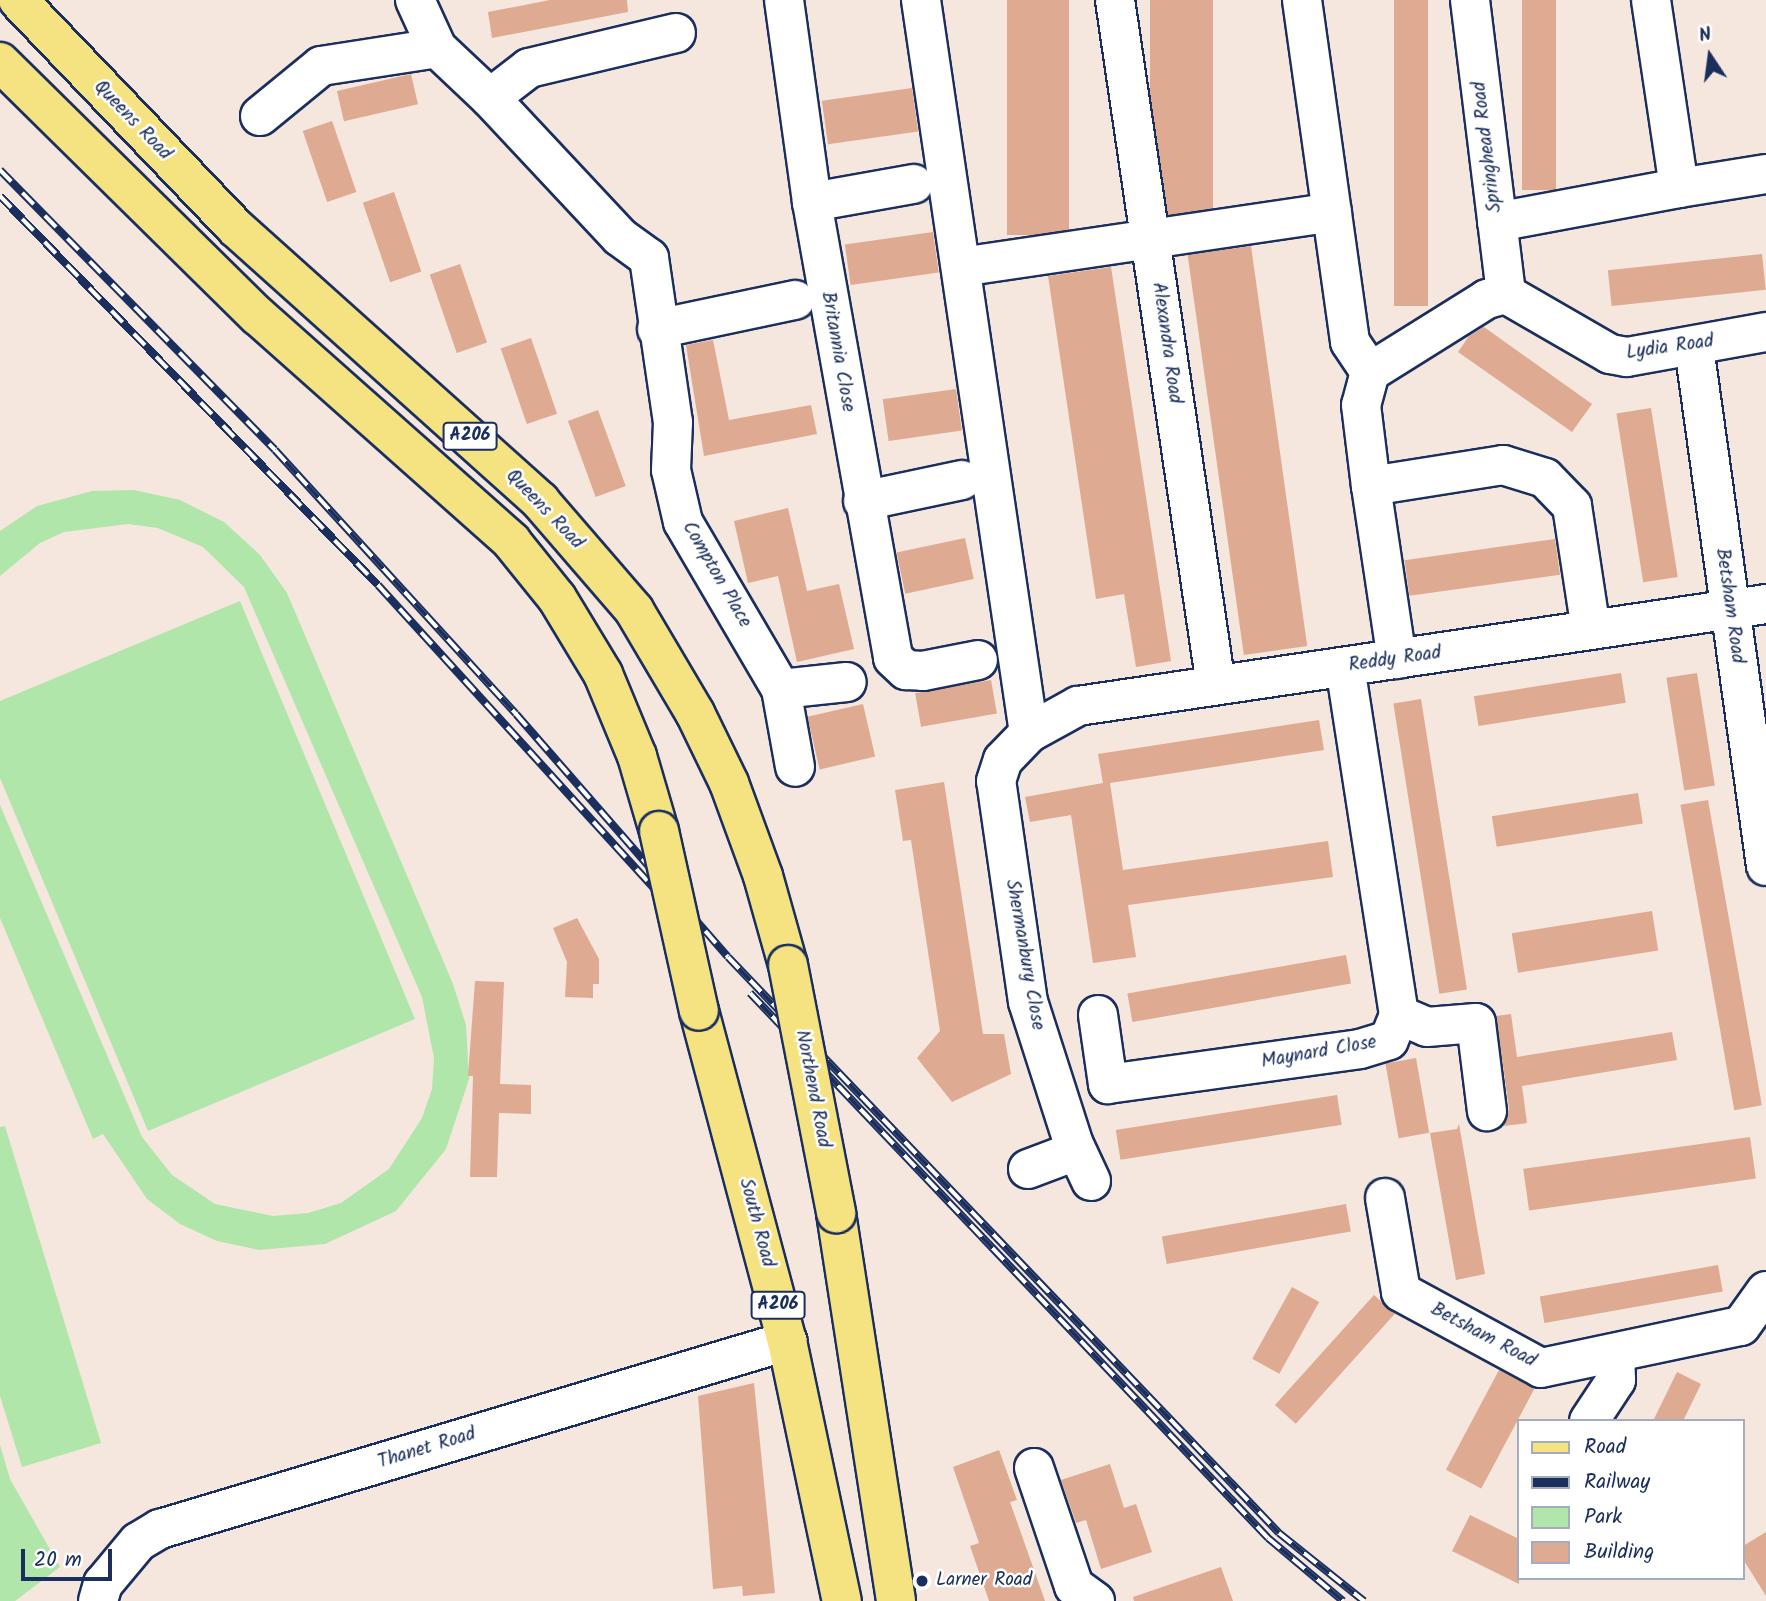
<!DOCTYPE html>
<style>
body{margin:0}
#map{position:relative;width:1766px;height:1601px;overflow:hidden;background:#f5e6de;font-family:Kalam,sans-serif}
div>[style]{position:absolute}
[style*='--x']{left:calc(var(--x)*1px);top:calc(var(--y)*1px);width:calc(var(--w)*1px);rotate:calc(var(--a)*1deg)}
.green>*{inset:0;background:#b0e6a9}
.building>*{inset:0;background:#deaa92;transform-origin:0 0}
.roads{filter:drop-shadow(2px 0 #1b2f5e) drop-shadow(-2px 0 #1b2f5e) drop-shadow(0 2px #1b2f5e) drop-shadow(0 -2px #1b2f5e)}
.minor>*{height:38px;margin:-19px;padding:0 19px;transform-origin:19px;border-radius:19px;background:#fff}
.major>*{height:38px;margin:-19px;padding:0 19px;transform-origin:19px;border-radius:19px;background:#f5e382}
.rail>*{height:8px;margin-top:-4px;transform-origin:0;background:repeating-linear-gradient(90deg,#fff 0 16px,#1b2f5e 0 32px);box-sizing:border-box;border-block:2px solid #1b2f5e}
.bridges{filter:drop-shadow(2px 0 #1b2f5e) drop-shadow(-2px 0 #1b2f5e) drop-shadow(0 2px #1b2f5e) drop-shadow(0 -2px #1b2f5e)}
.major-bridge>*{height:38px;margin:-19px;padding:0 19px;transform-origin:19px;border-radius:19px;background:#f5e382}
.dots>*{width:19px;height:19px;translate:-50% -50%;box-sizing:border-box;border:4px solid #fff;border-radius:50%}
span{translate:-50% -50%;white-space:nowrap;text-align:center;line-height:1.15;-webkit-text-stroke:5px #fff;paint-order:stroke}
.shield-label span{padding:2px 5px;background:#fff;border:2px solid;border-radius:5px;-webkit-text-stroke-width:0}
.shield-label{font-size:18px;color:#1b2f5e;font-weight:700}
.street-label{font-size:19px;color:#1b2f5e}
.poi-label{font-size:19px;color:#1b2f5e}
.left{translate:0 -50%;text-align:left}
.legend{position:absolute;left:1517px;top:1419px;width:228px;height:161px;box-sizing:border-box;background:#fff;border:2px solid #a4acbf;margin:0;padding:9px 12px;list-style:none;font-size:21px;color:#1b2f5e}
.legend li{display:flex;align-items:center;gap:14px;height:35px}
.legend b{width:35px;border:2px solid #a4acbf}
.north{position:absolute;left:1675px;top:21px;width:70px;height:70px;-webkit-text-stroke:5px #fff;paint-order:stroke;rotate:347deg;font-size:19px;font-weight:700;line-height:28px;text-align:center;color:#1b2f5e}
.north::after{content:'';display:block;margin:auto;width:24px;height:32px;background:#1b2f5e;clip-path:polygon(50% 0,100% 100%,50% 72%,0 100%)}
.scale{position:absolute;left:21px;top:1549px;width:91px;height:32px;box-sizing:border-box;border:4px solid #1b2f5e;border-top:0;padding-left:9px;font-size:21px;line-height:24px;white-space:nowrap;color:#1b2f5e;-webkit-text-stroke:5px #fff;paint-order:stroke}
</style>
<div id="map">
<div class="green">
<div style="clip-path:polygon(134px 490px,180px 500px,224px 522px,260px 555px,287px 593px,453px 984px,466px 1025px,469px 1079px,446px 1149px,396px 1211px,325px 1244px,259px 1250px,217px 1241px,180px 1224px,147px 1199px,103px 1134px,93px 1139px,0 918px,0 805px,142px 1137px,172px 1175px,215px 1204px,273px 1216px,308px 1213px,341px 1203px,389px 1169px,422px 1118px,432px 1089px,434px 1058px,422px 997px,244px 587px,203px 547px,158px 528px,128px 524px,64px 532px,40px 543px,0 576px,0 531px,37px 506px,92px 491px)"></div>
<div style="clip-path:polygon(240px 601px,415px 1019px,148px 1131px,0 778px,0 701px)"></div>
<div style="clip-path:polygon(5px 1126px,101px 1443px,22px 1467px,0 1396px,0 1127px)"></div>
<div style="clip-path:polygon(0 1445px,10px 1479px,60px 1567px,15px 1601px,0 1601px)"></div>
</div>
<div class="building">
<div style="clip-path:polygon(550px 0,627px 0,628px 12px,492px 38px,488px 12px)"></div>
<div style="left:1007px;top:0;width:62px;height:235px"></div>
<div style="left:1150px;top:0;width:63px;height:215px"></div>
<div style="left:1394px;top:0;width:34px;height:306px"></div>
<div style="left:1522px;top:0;width:34px;height:190px"></div>
<div style="left:411px;top:74px;width:31px;height:76px;rotate:77deg"></div>
<div style="left:912px;top:88px;width:44px;height:91px;rotate:82deg"></div>
<div style="left:332px;top:121px;width:75px;height:31px;rotate:71deg"></div>
<div style="left:394px;top:192px;width:84px;height:33px;rotate:71deg"></div>
<div style="left:933px;top:232px;width:41px;height:89px;rotate:82deg"></div>
<div style="left:1251px;top:246px;width:404px;height:64px;rotate:82deg"></div>
<div style="left:1762px;top:254px;width:36px;height:155px;rotate:84deg"></div>
<div style="left:460px;top:264px;width:83px;height:32px;rotate:71deg"></div>
<div style="clip-path:polygon(1111px 267px,1171px 661px,1136px 667px,1124px 594px,1096px 599px,1048px 276px)"></div>
<div style="clip-path:polygon(1484px 327px,1592px 404px,1572px 432px,1458px 352px,1469px 336px)"></div>
<div style="left:531px;top:338px;width:80px;height:32px;rotate:71deg"></div>
<div style="clip-path:polygon(713px 340px,729px 420px,811px 405px,817px 434px,704px 456px,686px 345px)"></div>
<div style="left:956px;top:389px;width:42px;height:74px;rotate:82deg"></div>
<div style="left:1651px;top:408px;width:171px;height:35px;rotate:81deg"></div>
<div style="left:598px;top:410px;width:81px;height:32px;rotate:70deg"></div>
<div style="clip-path:polygon(788px 508px,807px 591px,839px 584px,854px 649px,797px 662px,778px 576px,748px 583px,734px 521px)"></div>
<div style="left:965px;top:538px;width:42px;height:70px;rotate:78deg"></div>
<div style="left:1555px;top:539px;width:36px;height:152px;rotate:82deg"></div>
<div style="left:1621px;top:673px;width:30px;height:149px;rotate:81deg"></div>
<div style="left:1697px;top:673px;width:114px;height:31px;rotate:81deg"></div>
<div style="left:991px;top:680px;width:34px;height:77px;rotate:80deg"></div>
<div style="left:1421px;top:699px;width:294px;height:28px;rotate:81deg"></div>
<div style="left:863px;top:704px;width:54px;height:57px;rotate:77deg"></div>
<div style="clip-path:polygon(1319px 720px,1324px 750px,1110px 783px,1123px 870px,1328px 841px,1333px 877px,1128px 905px,1136px 957px,1093px 963px,1071px 815px,1030px 822px,1025px 797px,1103px 783px,1098px 754px)"></div>
<div style="clip-path:polygon(944px 782px,983px 1034px,1004px 1034px,1011px 1074px,952px 1102px,917px 1058px,940px 1031px,911px 840px,903px 841px,895px 790px)"></div>
<div style="left:1638px;top:793px;width:31px;height:148px;rotate:81deg"></div>
<div style="left:1708px;top:800px;width:310px;height:28px;rotate:80deg"></div>
<div style="left:1652px;top:911px;width:40px;height:142px;rotate:81deg"></div>
<div style="clip-path:polygon(577px 918px,599px 959px,599px 984px,593px 984px,593px 998px,565px 997px,567px 962px,553px 928px)"></div>
<div style="left:1346px;top:955px;width:29px;height:222px;rotate:80deg"></div>
<div style="clip-path:polygon(475px 981px,504px 982px,500px 1084px,531px 1085px,531px 1114px,499px 1113px,497px 1177px,470px 1177px,473px 1076px,468px 1076px)"></div>
<div style="clip-path:polygon(1511px 1014px,1517px 1057px,1672px 1032px,1677px 1060px,1522px 1086px,1527px 1123px,1504px 1126px,1509px 1108px,1496px 1016px)"></div>
<div style="left:1416px;top:1058px;width:76px;height:31px;rotate:80deg"></div>
<div style="left:1337px;top:1095px;width:30px;height:224px;rotate:81deg"></div>
<div style="clip-path:polygon(1459px 1124px,1485px 1274px,1456px 1280px,1430px 1133px,1457px 1129px)"></div>
<div style="left:1750px;top:1137px;width:42px;height:229px;rotate:82deg"></div>
<div style="left:1346px;top:1204px;width:28px;height:187px;rotate:80deg"></div>
<div style="left:1718px;top:1265px;width:27px;height:181px;rotate:80deg"></div>
<div style="left:1292px;top:1287px;width:31px;height:82px;rotate:29deg"></div>
<div style="left:1374px;top:1295px;width:28px;height:148px;rotate:42deg"></div>
<div style="left:1499px;top:1370px;width:40px;height:113px;rotate:28deg"></div>
<div style="clip-path:polygon(1677px 1372px,1701px 1384px,1683px 1421px,1653px 1421px)"></div>
<div style="clip-path:polygon(754px 1383px,775px 1593px,743px 1596px,742px 1586px,713px 1589px,698px 1396px)"></div>
<div style="clip-path:polygon(999px 1450px,1017px 1500px,1010px 1502px,1045px 1601px,989px 1601px,970px 1546px,979px 1543px,953px 1467px)"></div>
<div style="clip-path:polygon(1110px 1464px,1124px 1508px,1136px 1504px,1152px 1552px,1101px 1569px,1086px 1520px,1076px 1523px,1061px 1480px)"></div>
<div style="clip-path:polygon(1470px 1515px,1519px 1539px,1519px 1584px,1452px 1551px)"></div>
<div style="clip-path:polygon(1766px 1532px,1766px 1596px,1743px 1559px,1743px 1546px)"></div>
<div style="clip-path:polygon(1221px 1567px,1233px 1601px,1134px 1601px,1133px 1597px)"></div>
</div>
<div class="roads">
<div class="minor">
<div style="--x:415;--y:0;--w:53;--a:65.4"></div>
<div style="--x:437;--y:48;--w:73;--a:43.3"></div>
<div style="--x:490;--y:98;--w:49;--a:-37.6"></div>
<div style="--x:529;--y:68;--w:151;--a:-13.4"></div>
<div style="--x:784;--y:0;--w:204;--a:82.1"></div>
<div style="--x:812;--y:202;--w:463;--a:79.9"></div>
<div style="--x:893;--y:658;--w:18;--a:43"></div>
<div style="--x:906;--y:670;--w:17;--a:3"></div>
<div style="--x:923;--y:671;--w:56;--a:-11.3"></div>
<div style="--x:921;--y:0;--w:741;--a:81.62"></div>
<div style="--x:1115;--y:0;--w:693;--a:81.62"></div>
<div style="--x:1302;--y:0;--w:345;--a:82"></div>
<div style="--x:1350;--y:342;--w:36;--a:56"></div>
<div style="--x:1470;--y:0;--w:296;--a:83"></div>
<div style="--x:1651;--y:0;--w:190;--a:81.5"></div>
<div style="--x:1679;--y:188;--w:88;--a:-9.1"></div>
<div style="--x:490;--y:98;--w:190;--a:46.9"></div>
<div style="--x:620;--y:237;--w:36;--a:36"></div>
<div style="--x:649;--y:258;--w:166;--a:81.7"></div>
<div style="--x:673;--y:422;--w:48;--a:92.4"></div>
<div style="--x:671;--y:470;--w:53;--a:77"></div>
<div style="--x:683;--y:522;--w:194;--a:59.6"></div>
<div style="--x:781;--y:689;--w:66;--a:-6.1"></div>
<div style="--x:260;--y:116;--w:79;--a:-39.3"></div>
<div style="--x:321;--y:66;--w:117;--a:-8.8"></div>
<div style="--x:812;--y:202;--w:103;--a:-10.1"></div>
<div style="--x:1497;--y:222;--w:185;--a:-10.6"></div>
<div style="--x:961;--y:267;--w:375;--a:-8.4"></div>
<div style="--x:1506;--y:294;--w:20;--a:165"></div>
<div style="--x:1487;--y:299;--w:138;--a:148"></div>
<div style="--x:1370;--y:372;--w:34;--a:105"></div>
<div style="--x:1361;--y:405;--w:82;--a:83"></div>
<div style="--x:1371;--y:486;--w:134;--a:-9"></div>
<div style="--x:1503;--y:465;--w:44;--a:17.2"></div>
<div style="--x:1545;--y:478;--w:39;--a:46"></div>
<div style="--x:1572;--y:506;--w:125;--a:81.3"></div>
<div style="--x:1506;--y:294;--w:120;--a:30"></div>
<div style="--x:1610;--y:354;--w:17;--a:10"></div>
<div style="--x:1627;--y:357;--w:141;--a:-10.2"></div>
<div style="--x:657;--y:329;--w:141;--a:-11.9"></div>
<div style="--x:1694;--y:347;--w:524;--a:82.1"></div>
<div style="--x:1371;--y:486;--w:175;--a:81.5"></div>
<div style="--x:863;--y:501;--w:101;--a:-12"></div>
<div style="--x:781;--y:689;--w:79;--a:79.8"></div>
<div style="--x:1098;--y:1015;--w:70;--a:81.8"></div>
<div style="--x:1108;--y:1084;--w:254;--a:-7.9"></div>
<div style="--x:1360;--y:1049;--w:30;--a:-17"></div>
<div style="--x:1389;--y:1040;--w:27;--a:-68"></div>
<div style="--x:1399;--y:1015;--w:352;--a:-98.8"></div>
<div style="--x:1399;--y:1015;--w:30;--a:23"></div>
<div style="--x:1427;--y:1027;--w:49;--a:-4.7"></div>
<div style="--x:1476;--y:1023;--w:89;--a:82.9"></div>
<div style="--x:1028;--y:1169;--w:51;--a:-20.6"></div>
<div style="--x:1091;--y:1181;--w:40;--a:-115"></div>
<div style="--x:1074;--y:1145;--w:150;--a:-107.8"></div>
<div style="--x:1028;--y:1002;--w:223;--a:-98.2"></div>
<div style="--x:996;--y:781;--w:22;--a:-72"></div>
<div style="--x:1003;--y:760;--w:37;--a:-46"></div>
<div style="--x:1029;--y:733;--w:56;--a:-28.9"></div>
<div style="--x:1078;--y:706;--w:696;--a:-8.43"></div>
<div style="--x:1385;--y:1198;--w:95;--a:80.3"></div>
<div style="--x:1401;--y:1292;--w:159;--a:28.5"></div>
<div style="--x:1541;--y:1368;--w:204;--a:-11.9"></div>
<div style="--x:1741;--y:1326;--w:43;--a:-54.5"></div>
<div style="--x:1589;--y:1421;--w:49;--a:-56.6"></div>
<div style="--x:1616;--y:1380;--w:25;--a:-92"></div>
<div style="--x:1034;--y:1468;--w:125;--a:71.3"></div>
<div style="--x:1074;--y:1586;--w:26;--a:36"></div>
<div style="--x:98;--y:1601;--w:18;--a:-74"></div>
<div style="--x:103;--y:1584;--w:55;--a:-50.2"></div>
<div style="--x:138;--y:1542;--w:26;--a:-31"></div>
<div style="--x:160;--y:1529;--w:655;--a:-16.69"></div>
</div>
<div class="major">
<div style="--x:18;--y:0;--w:315;--a:46.3"></div>
<div style="--x:236;--y:228;--w:409;--a:41.9"></div>
<div style="--x:540;--y:501;--w:144;--a:49.2"></div>
<div style="--x:634;--y:610;--w:120;--a:59.4"></div>
<div style="--x:695;--y:713;--w:78;--a:64.1"></div>
<div style="--x:729;--y:783;--w:99;--a:69.9"></div>
<div style="--x:763;--y:876;--w:92;--a:74.3"></div>
<div style="--x:0;--y:62;--w:362;--a:44.6"></div>
<div style="--x:258;--y:316;--w:339;--a:41.6"></div>
<div style="--x:511;--y:541;--w:73;--a:51.1"></div>
<div style="--x:557;--y:598;--w:89;--a:58.8"></div>
<div style="--x:603;--y:674;--w:89;--a:67.5"></div>
<div style="--x:637;--y:756;--w:78;--a:73.7"></div>
<div style="--x:699;--y:1011;--w:342;--a:75.1"></div>
<div style="--x:787;--y:1341;--w:266;--a:78.1"></div>
<div style="--x:836;--y:1213;--w:393;--a:81.2"></div>
</div>
</div>
<div class="rail">
<div style="--x:0;--y:170;--w:392;--a:45.5"></div>
<div style="--x:275;--y:450;--w:357;--a:47.6"></div>
<div style="--x:516;--y:714;--w:322;--a:48.9"></div>
<div style="--x:728;--y:957;--w:797;--a:46.27"></div>
<div style="--x:1279;--y:1533;--w:109;--a:38.7"></div>
<div style="--x:0;--y:196;--w:542;--a:45.82"></div>
<div style="--x:378;--y:585;--w:464;--a:47.7"></div>
<div style="--x:750;--y:993;--w:752;--a:46.45"></div>
<div style="--x:1268;--y:1538;--w:98;--a:40"></div>
</div>
<div class="bridges">
<div class="major-bridge">
<div style="--x:659;--y:831;--w:184;--a:77.5"></div>
<div style="--x:788;--y:965;--w:253;--a:79"></div>
</div>
</div>
<div class="dots">
<div style="left:922px;top:1581px;background:#1b2f5e"></div>
</div>
<div class="shield-label">
<span style="left:470px;top:436px">A206</span>
<span style="left:778px;top:1305px">A206</span>
</div>
<div class="street-label">
<span style="left:132px;top:121px;rotate:46deg">Queens Road</span>
<span style="left:1488px;top:147px;rotate:-97deg">Springhead Road</span>
<span style="left:1166px;top:343px;rotate:82deg">Alexandra Road</span>
<span style="left:1670px;top:348px;rotate:-8deg">Lydia Road</span>
<span style="left:837px;top:352px;rotate:80deg">Britannia Close</span>
<span style="left:544px;top:510px;rotate:46deg">Queens Road</span>
<span style="left:716px;top:575px;rotate:60deg">Compton Place</span>
<span style="left:1729px;top:606px;rotate:82deg">Betsham Road</span>
<span style="left:1395px;top:660px;rotate:-8deg">Reddy Road</span>
<span style="left:1024px;top:955px;rotate:80deg">Shermanbury Close</span>
<span style="left:1319px;top:1053px;rotate:-10deg">Maynard Close</span>
<span style="left:812px;top:1089px;rotate:79deg">Northend Road</span>
<span style="left:756px;top:1223px;rotate:75deg">South Road</span>
<span style="left:1483px;top:1336px;rotate:28deg">Betsham Road</span>
<span style="left:427px;top:1449px;rotate:-17deg">Thanet Road</span>
</div>
<div class="poi-label">
<span class="left" style="left:936px;top:1581px">Larner Road</span>
</div>
<ul class="legend">
<li><b style="height:9px;background:#f5e382"></b>Road</li>
<li><b style="height:9px;background:#1b2f5e"></b>Railway</li>
<li><b style="height:19px;background:#b0e6a9"></b>Park</li>
<li><b style="height:19px;background:#deaa92"></b>Building</li>
</ul>
<div class="north">N</div>
<div class="scale">20 m</div>
</div>
